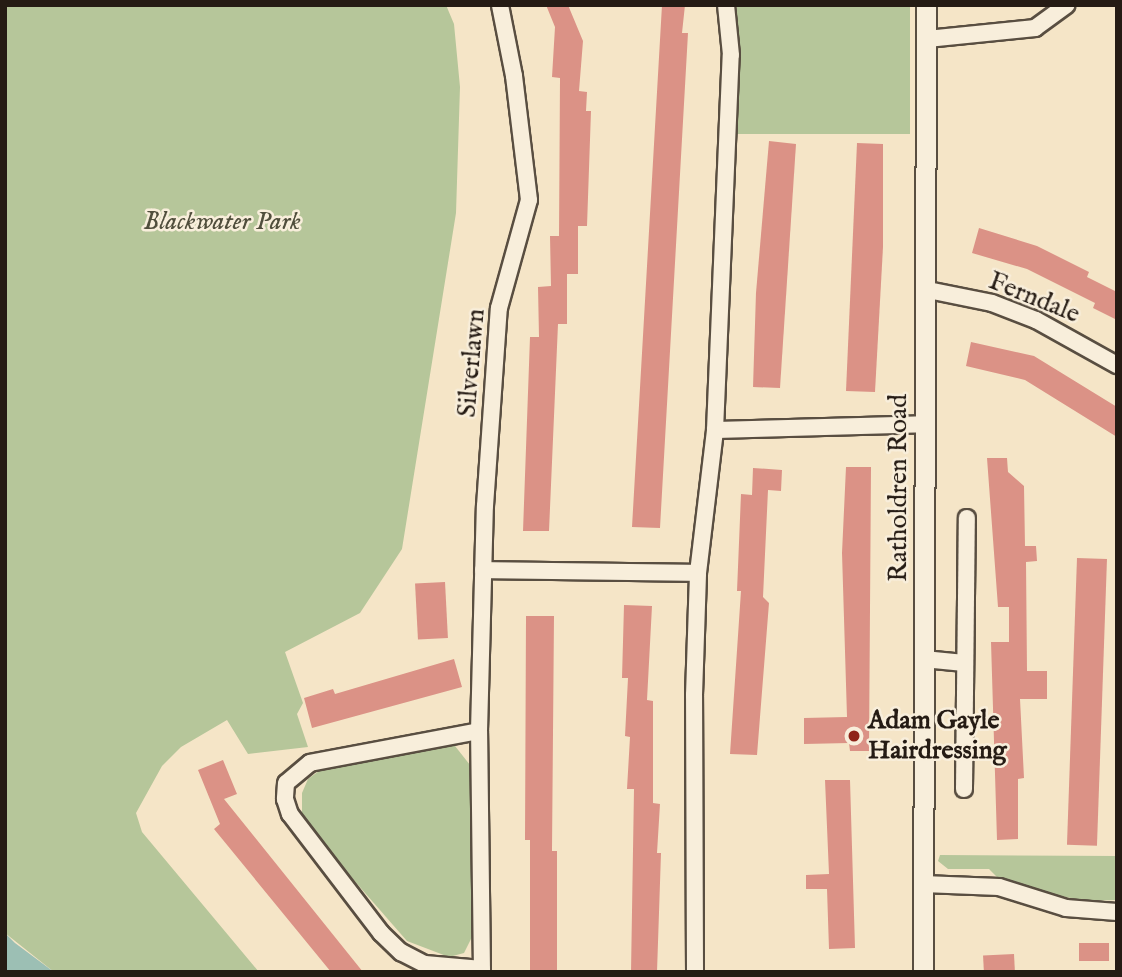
<!DOCTYPE html>
<style>
body{margin:0}
#map{position:relative;width:1122px;height:977px;overflow:hidden;background:#f5e5c7;font-family:"IM FELL English",serif}
div>[style]{position:absolute}
[style*='--x']{left:calc(var(--x)*1px);top:calc(var(--y)*1px);width:calc(var(--w)*1px);rotate:calc(var(--a)*1deg)}
.green>*{inset:0;background:#b6c69a;transform-origin:0 0}
.water>*{inset:0;background:#9cbfb4}
.building>*{inset:0;background:#db9286;transform-origin:0 0}
.roads{filter:drop-shadow(2px 0 #594e41) drop-shadow(-2px 0 #594e41) drop-shadow(0 2px #594e41) drop-shadow(0 -2px #594e41)}
.minor>*{height:16px;margin:-8px;padding:0 8px;transform-origin:8px;border-radius:8px;background:#f8eedb}
.tertiary>*{height:19px;margin:-9.5px;padding:0 9.5px;transform-origin:9.5px;border-radius:9.5px;background:#f8eedb}
.dots>*{width:19px;height:19px;translate:-50% -50%;box-sizing:border-box;border:4px solid #f8eedb;border-radius:50%}
span{translate:-50% -50%;white-space:nowrap;text-align:center;line-height:1.15;-webkit-text-stroke:5px #f8eedb;paint-order:stroke}
.park-label{font-size:26px;color:#504e3c;font-style:italic}
.street-label{font-size:26px;color:#251b14}
.poi-label{font-size:26px;color:#251b14;font-weight:700}
.left{translate:0 -50%;text-align:left}
.frame{position:absolute;inset:0;border:7px solid #251b14;pointer-events:none}
</style>
<div id="map">
<div class="green">
<div style="clip-path:polygon(5px 5px,446px 5px,454px 24px,460px 87px,456px 213px,402px 549px,360px 613px,285px 652px,303px 703px,297px 714px,308px 747px,248px 754px,227px 720px,181px 747px,162px 766px,136px 813px,142px 832px,259px 972px,54px 972px,5px 933px)"></div>
<div style="left:737px;top:5px;width:173px;height:129px"></div>
<div style="clip-path:polygon(444px 744px,455px 746px,470px 765px,476px 929px,464px 953px,449px 957px,407px 941px,317px 838px,302px 814px,302px 793px,308px 779px,323px 768px)"></div>
<div style="clip-path:polygon(940px 855px,1117px 856px,1117px 900px,1083px 901px,1036px 890px,1000px 880px,989px 869px,948px 869px,938px 861px)"></div>
</div>
<div class="water">
<div style="clip-path:polygon(5px 933px,15px 943px,54px 972px,5px 972px)"></div>
</div>
<div class="building">
<div style="clip-path:polygon(546px 5px,568px 5px,583px 41px,579px 91px,587px 92px,586px 111px,591px 111px,587px 226px,578px 226px,578px 274px,567px 274px,567px 324px,558px 324px,549px 531px,523px 531px,530px 337px,539px 337px,538px 287px,551px 286px,550px 236px,559px 236px,560px 78px,552px 77px,555px 27px)"></div>
<div style="clip-path:polygon(662px 5px,685px 5px,682px 33px,688px 33px,660px 528px,632px 527px)"></div>
<div style="clip-path:polygon(769px 141px,796px 144px,780px 388px,753px 387px,756px 293px)"></div>
<div style="clip-path:polygon(857px 143px,883px 144px,883px 247px,875px 392px,846px 391px)"></div>
<div style="clip-path:polygon(979px 228px,1037px 246px,1089px 272px,1087px 277px,1117px 292px,1117px 320px,1093px 308px,1095px 303px,1027px 269px,972px 253px)"></div>
<div style="clip-path:polygon(971px 342px,1034px 356px,1117px 407px,1117px 437px,1025px 380px,966px 366px)"></div>
<div style="clip-path:polygon(987px 458px,1007px 458px,1008px 472px,1024px 486px,1025px 546px,1036px 546px,1037px 561px,1026px 562px,1027px 671px,1047px 671px,1047px 699px,1020px 699px,1024px 778px,1018px 779px,1018px 839px,997px 840px,991px 642px,1009px 642px,1009px 607px,998px 607px)"></div>
<div style="clip-path:polygon(846px 467px,871px 467px,869px 751px,850px 751px,849px 743px,804px 744px,804px 718px,847px 717px,842px 553px)"></div>
<div style="clip-path:polygon(753px 468px,782px 470px,781px 491px,768px 490px,763px 597px,769px 603px,757px 755px,730px 754px,741px 591px,737px 591px,741px 494px,752px 495px)"></div>
<div style="left:1077px;top:558px;width:30px;height:287px;rotate:2deg"></div>
<div style="left:445px;top:582px;width:56px;height:30px;rotate:87deg"></div>
<div style="clip-path:polygon(624px 605px,652px 606px,647px 700px,653px 701px,653px 803px,660px 804px,657px 853px,661px 853px,657px 972px,631px 972px,634px 789px,627px 789px,630px 737px,625px 736px,628px 678px,622px 678px)"></div>
<div style="clip-path:polygon(526px 616px,554px 616px,552px 851px,557px 851px,557px 972px,530px 972px,530px 840px,525px 840px)"></div>
<div style="clip-path:polygon(454px 659px,462px 687px,312px 728px,304px 698px,333px 689px,335px 694px)"></div>
<div style="clip-path:polygon(223px 760px,237px 794px,224px 799px,363px 972px,331px 972px,214px 829px,220px 824px,198px 770px)"></div>
<div style="clip-path:polygon(825px 780px,850px 780px,855px 948px,829px 949px,827px 889px,806px 889px,806px 875px,829px 874px)"></div>
<div style="left:1079px;top:943px;width:30px;height:18px"></div>
<div style="left:1014px;top:954px;width:18px;height:31px;rotate:87deg"></div>
</div>
<div class="roads">
<div class="minor">
<div style="--x:927;--y:39;--w:109;--a:-5.8"></div>
<div style="--x:1035;--y:28;--w:39;--a:-36"></div>
<div style="--x:928;--y:290;--w:65;--a:11.5"></div>
<div style="--x:992;--y:303;--w:47;--a:21.1"></div>
<div style="--x:1036;--y:320;--w:93;--a:29.1"></div>
<div style="--x:715;--y:430;--w:210;--a:-1.6"></div>
<div style="--x:483;--y:570;--w:215;--a:0.8"></div>
<div style="--x:924;--y:659;--w:40;--a:5.7"></div>
<div style="--x:479;--y:731;--w:172;--a:169.3"></div>
<div style="--x:310;--y:763;--w:31;--a:140"></div>
<div style="--x:286;--y:783;--w:16;--a:94"></div>
<div style="--x:285;--y:799;--w:16;--a:72"></div>
<div style="--x:290;--y:814;--w:150;--a:52.6"></div>
<div style="--x:381;--y:933;--w:28;--a:44"></div>
<div style="--x:401;--y:952;--w:27;--a:27"></div>
<div style="--x:425;--y:964;--w:57;--a:5"></div>
<div style="--x:964;--y:789;--w:271;--a:-89.4"></div>
<div style="--x:923;--y:884;--w:76;--a:2.3"></div>
<div style="--x:999;--y:887;--w:70;--a:17.4"></div>
<div style="--x:1066;--y:908;--w:51;--a:4.5"></div>
<div style="--x:482;--y:972;--w:241;--a:-90.7"></div>
<div style="--x:479;--y:731;--w:225;--a:-88.5"></div>
<div style="--x:485;--y:506;--w:198;--a:-86"></div>
<div style="--x:499;--y:308;--w:112;--a:-74.5"></div>
<div style="--x:529;--y:200;--w:125;--a:-96.9"></div>
<div style="--x:514;--y:76;--w:72;--a:-101.2"></div>
<div style="--x:695;--y:972;--w:277;--a:-90.2"></div>
<div style="--x:694;--y:695;--w:122;--a:-88.1"></div>
<div style="--x:698;--y:573;--w:144;--a:-83.2"></div>
<div style="--x:715;--y:430;--w:375;--a:-87.6"></div>
<div style="--x:731;--y:55;--w:50;--a:-95.7"></div>
</div>
<div class="tertiary">
<div style="--x:923;--y:972;--w:967;--a:-89.82"></div>
</div>
</div>
<div class="dots">
<div style="left:854px;top:736px;background:#8f2418"></div>
</div>
<div class="park-label">
<span style="left:222px;top:222px">Blackwater Park</span>
</div>
<div class="street-label">
<span style="left:1034px;top:298px;rotate:22deg">Ferndale</span>
<span style="left:472px;top:363px;rotate:-85deg">Silverlawn</span>
<span style="left:899px;top:488px;rotate:-90deg">Ratholdren Road</span>
</div>
<div class="poi-label">
<span class="left" style="left:868px;top:736px">Adam Gayle<br>Hairdressing</span>
</div>
<div class="frame"></div>
</div>
